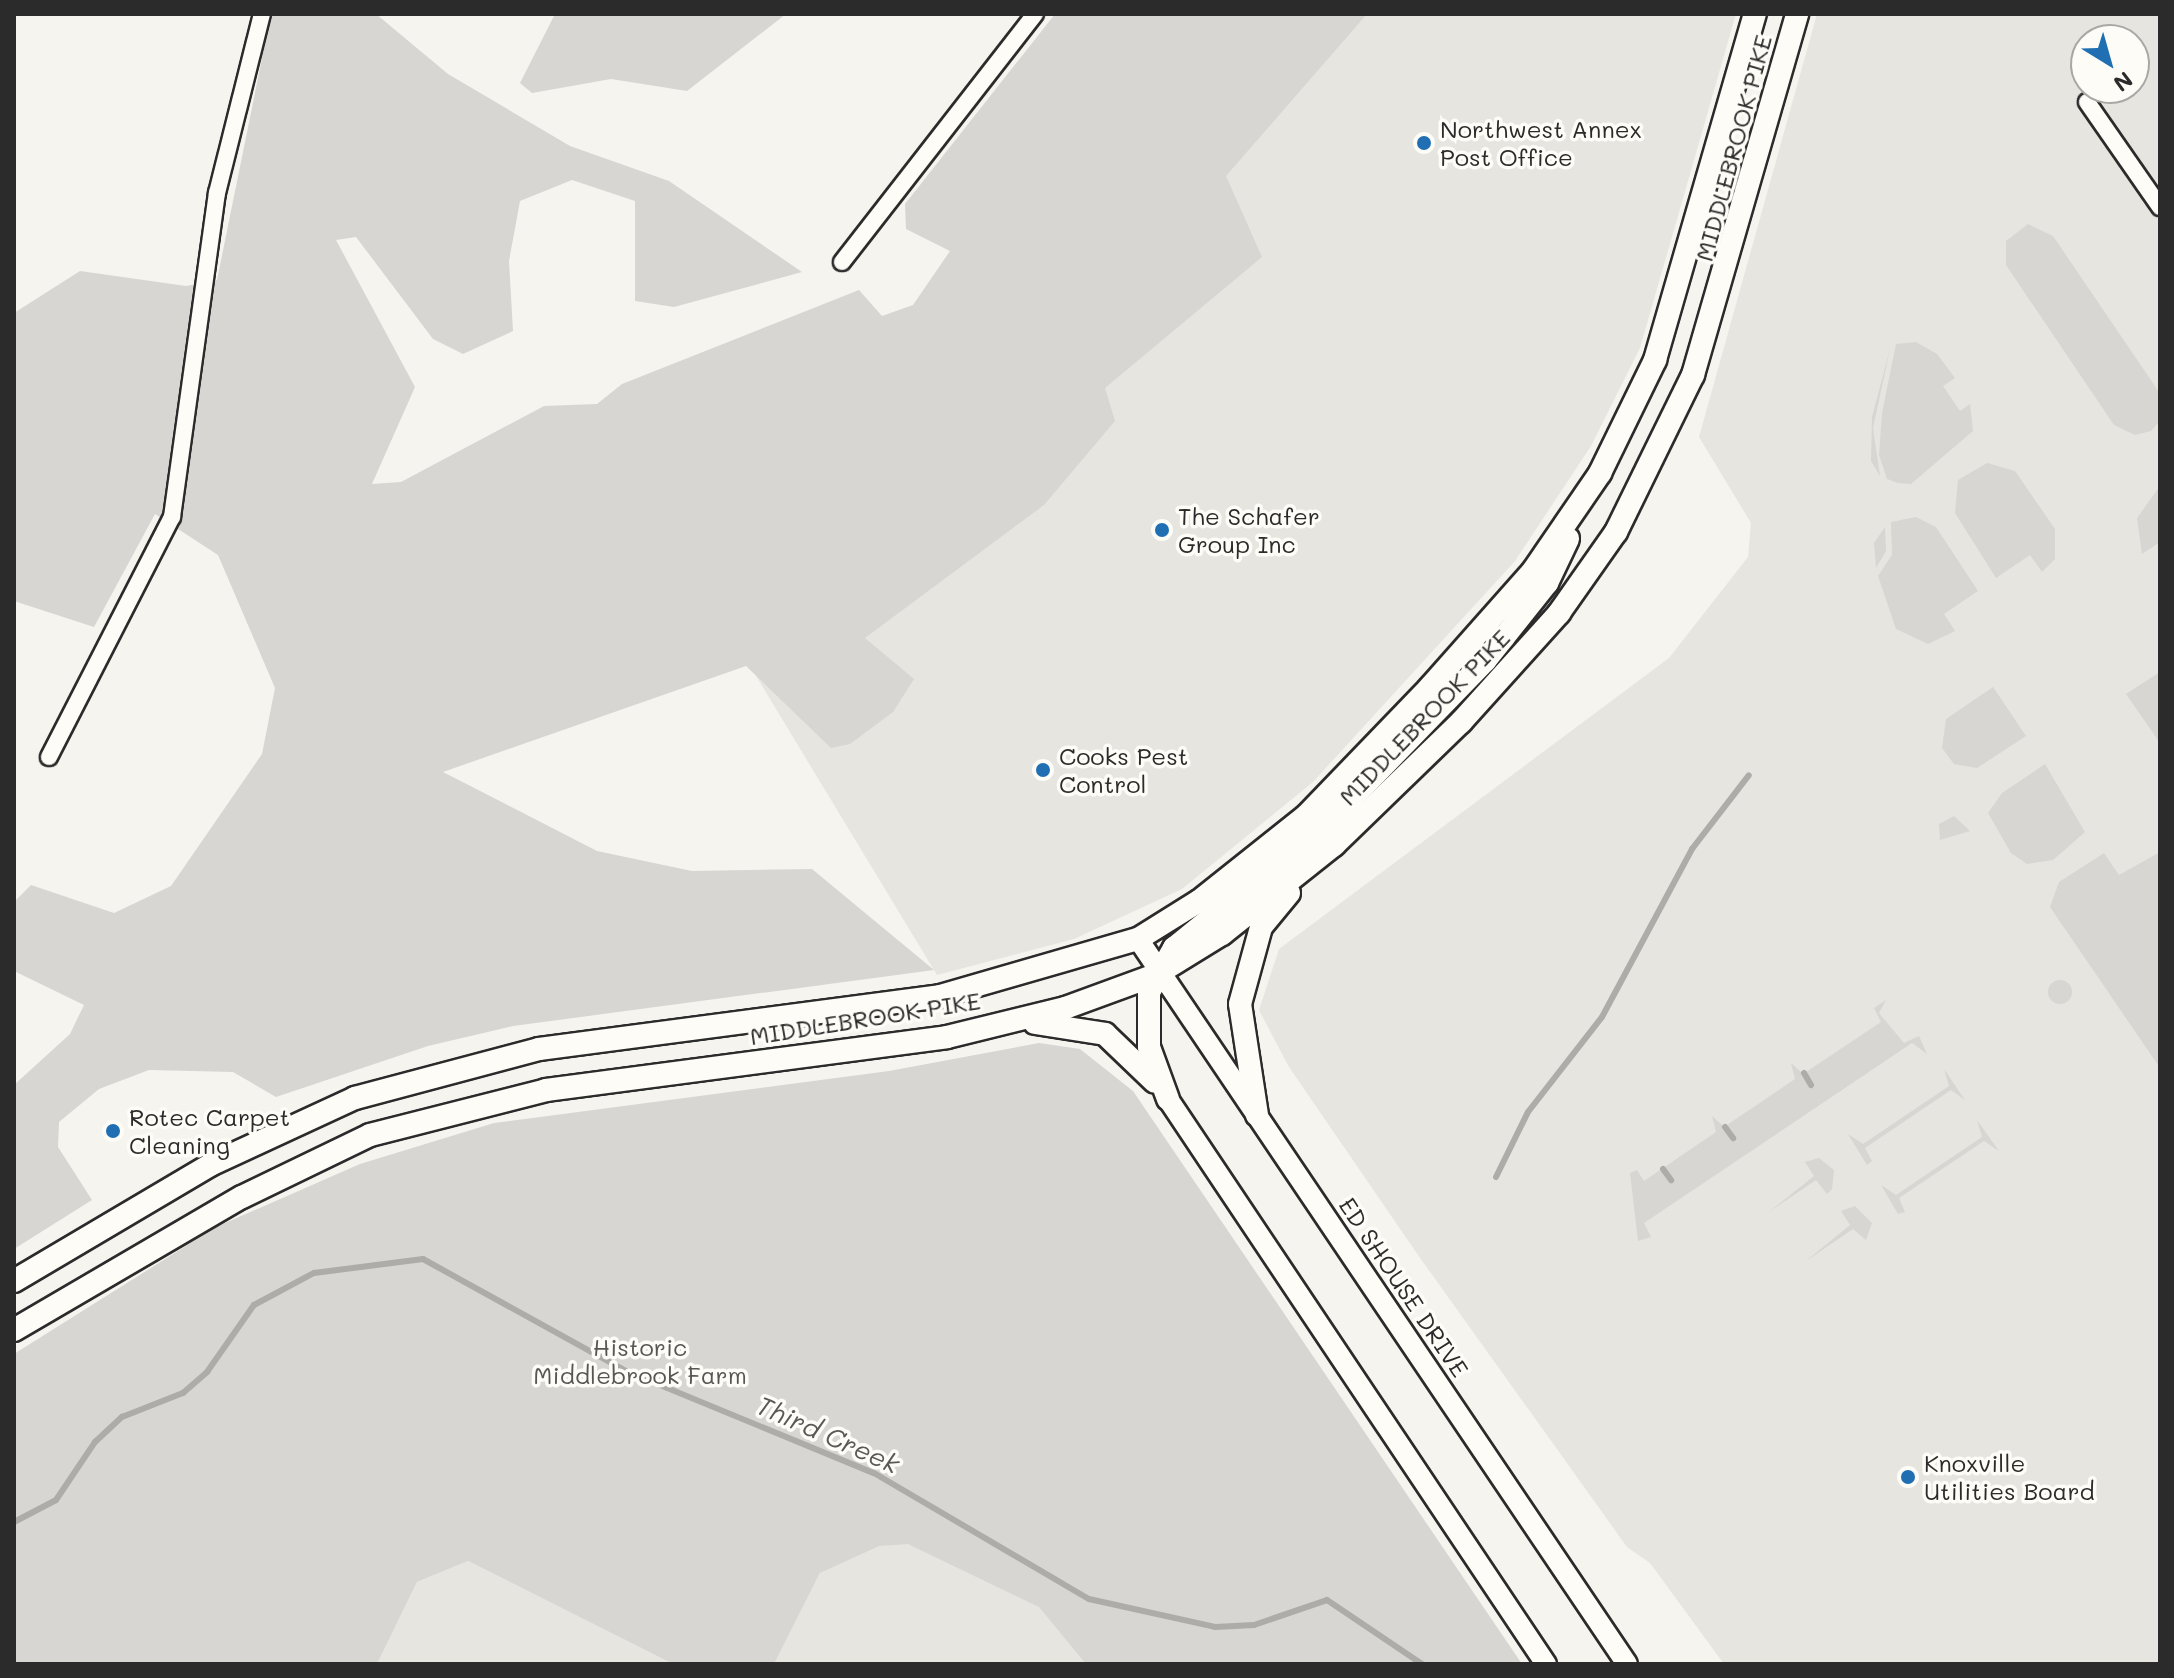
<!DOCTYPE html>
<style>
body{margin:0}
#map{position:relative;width:2174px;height:1678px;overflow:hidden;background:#f5f4ef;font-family:Mali,sans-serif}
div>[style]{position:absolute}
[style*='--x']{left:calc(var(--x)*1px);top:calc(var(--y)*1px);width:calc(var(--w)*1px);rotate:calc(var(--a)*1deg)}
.built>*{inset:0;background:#e6e5e0}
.green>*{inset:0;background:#d7d6d2}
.round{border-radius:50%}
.stream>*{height:6px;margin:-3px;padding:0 3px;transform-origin:3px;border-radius:3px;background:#adaca9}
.roads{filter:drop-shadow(2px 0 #2b2b2b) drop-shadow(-2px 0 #2b2b2b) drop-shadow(0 2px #2b2b2b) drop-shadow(0 -2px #2b2b2b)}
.minor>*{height:16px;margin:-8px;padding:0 8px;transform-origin:8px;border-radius:8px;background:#fdfcf7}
.tertiary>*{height:20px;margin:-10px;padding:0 10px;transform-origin:10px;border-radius:10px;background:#fdfcf7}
.secondary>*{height:22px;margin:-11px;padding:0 11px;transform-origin:11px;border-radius:11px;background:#fdfcf7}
.dots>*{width:22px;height:22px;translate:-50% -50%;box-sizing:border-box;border:4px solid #fdfcf7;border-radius:50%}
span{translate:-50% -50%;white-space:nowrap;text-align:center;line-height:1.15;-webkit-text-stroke:7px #fdfcf7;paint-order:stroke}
.poi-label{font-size:24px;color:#2b2b2b}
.left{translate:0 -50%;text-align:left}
.street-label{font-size:24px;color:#2b2b2b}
.park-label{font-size:24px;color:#565655}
.water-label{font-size:26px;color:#585857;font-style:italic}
.frame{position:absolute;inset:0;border:16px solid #2b2b2b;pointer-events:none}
.north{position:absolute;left:2070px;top:24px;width:80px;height:80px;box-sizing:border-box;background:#fdfcf7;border:2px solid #a9a8a5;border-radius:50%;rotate:143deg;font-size:22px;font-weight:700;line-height:32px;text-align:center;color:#2b2b2b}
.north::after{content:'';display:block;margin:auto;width:28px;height:36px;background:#1f6fb2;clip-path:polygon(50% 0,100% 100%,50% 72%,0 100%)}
</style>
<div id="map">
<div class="built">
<div style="clip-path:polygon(1257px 14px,1736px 14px,1640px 348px,1591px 446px,1515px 561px,1313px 782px,1182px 889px,1074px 939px,937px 975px,730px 633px)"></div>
<div style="clip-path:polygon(evenodd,1817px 14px,2160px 14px,2160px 1664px,1724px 1664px,1650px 1563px,1627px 1547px,1418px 1255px,1289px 1067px,1259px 1010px,1279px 949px,1669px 658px,1748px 557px,1751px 523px,1699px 437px,1817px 14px,2086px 40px,2134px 40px,2134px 88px,2086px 88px,2086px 40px)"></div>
<div style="clip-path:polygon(860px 1494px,1050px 1597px,1109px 1664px,774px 1664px)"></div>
<div style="clip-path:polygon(468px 1561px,673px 1664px,377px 1664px,417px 1582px)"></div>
</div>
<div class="green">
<div style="clip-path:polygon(271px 14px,376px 14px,448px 74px,570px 146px,669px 181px,802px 272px,674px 307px,635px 301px,635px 201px,572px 180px,520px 201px,509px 261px,513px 331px,463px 354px,433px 339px,356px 237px,336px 240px,415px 387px,372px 484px,401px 482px,544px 406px,597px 404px,622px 384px,859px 290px,882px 316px,913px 305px,950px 251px,906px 229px,905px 204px,1055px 14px,1367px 14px,1226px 176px,1262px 257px,1105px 388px,1115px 421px,1044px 505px,865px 638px,914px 679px,893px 712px,850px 744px,831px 748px,746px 666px,443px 772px,597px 851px,692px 871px,812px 869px,934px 970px,513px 1026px,428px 1046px,276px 1097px,233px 1072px,149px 1070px,99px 1089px,59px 1122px,58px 1147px,92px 1200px,14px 1249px,14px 1085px,70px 1034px,84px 1005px,14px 971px,14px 902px,31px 885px,114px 913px,171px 886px,262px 754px,275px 688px,218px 555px,155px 514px,94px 627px,14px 601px,14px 313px,80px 271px,186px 286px,217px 280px)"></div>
<div style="clip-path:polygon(555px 14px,786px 14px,687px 91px,611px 79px,532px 93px,520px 83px)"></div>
<div style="clip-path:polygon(2028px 224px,2053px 236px,2159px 392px,2160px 421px,2151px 431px,2135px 435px,2114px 425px,2006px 265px,2006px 241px)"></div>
<div style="clip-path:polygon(1916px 342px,1937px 354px,1955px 378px,1943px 386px,1960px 411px,1970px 404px,1973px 431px,1911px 484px,1898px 483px,1887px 479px,1879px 455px,1882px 413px,1896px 344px)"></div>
<div style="clip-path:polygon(1890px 349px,1873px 428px,1880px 476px,1871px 461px,1872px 417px)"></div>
<div style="clip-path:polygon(1987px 463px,2015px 471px,2055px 529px,2055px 559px,2042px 572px,2030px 555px,1996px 578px,1955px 513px,1958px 480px)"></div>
<div style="clip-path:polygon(2160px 486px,2160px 542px,2142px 554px,2137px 518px)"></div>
<div style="clip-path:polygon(1916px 517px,1936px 527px,1978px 591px,1944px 614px,1955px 631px,1928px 644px,1896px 629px,1878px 576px,1892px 555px,1891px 522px)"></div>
<div style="clip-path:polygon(1885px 527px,1886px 551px,1876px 568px,1874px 543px)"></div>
<div style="clip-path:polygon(2160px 672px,2160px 743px,2126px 694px)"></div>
<div style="clip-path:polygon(1993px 687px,2026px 736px,1977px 768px,1954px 764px,1942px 748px,1946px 719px)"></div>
<div style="clip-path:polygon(2045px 764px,2085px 832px,2053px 860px,2027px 864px,2011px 853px,1988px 813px,2002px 793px)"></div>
<div style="clip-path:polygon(1954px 816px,1970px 831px,1940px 840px,1939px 824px)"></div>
<div style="clip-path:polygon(2160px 852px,2160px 1068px,2050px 907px,2059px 882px,2104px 853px,2119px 875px)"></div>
<div class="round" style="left:2048px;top:980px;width:24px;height:24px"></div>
<div style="clip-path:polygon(1886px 1000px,1879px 1013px,1904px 1043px,1919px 1036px,1927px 1054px,1912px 1043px,1644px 1223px,1651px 1237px,1638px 1241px,1630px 1173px,1637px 1170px,1644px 1181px,1716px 1132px,1712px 1116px,1724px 1127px,1795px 1079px,1791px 1063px,1803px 1074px,1881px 1022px,1874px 1008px)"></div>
<div style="clip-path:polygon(1039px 1043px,1080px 1049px,1133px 1091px,1522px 1664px,1086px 1664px,1039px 1607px,908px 1544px,879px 1546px,820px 1573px,774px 1664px,673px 1664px,468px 1561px,417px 1582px,377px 1664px,14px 1664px,14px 1354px,216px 1227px,360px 1164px,494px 1123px,889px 1071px)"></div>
<div style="clip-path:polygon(1944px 1069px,1965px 1100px,1951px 1090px,1865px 1148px,1872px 1161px,1867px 1165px,1848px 1134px,1863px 1144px,1949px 1086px)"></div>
<div style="clip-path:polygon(1977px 1120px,1999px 1151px,1984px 1141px,1899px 1198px,1905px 1212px,1898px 1214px,1881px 1185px,1896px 1195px,1982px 1137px)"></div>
<div style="clip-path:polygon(1819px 1158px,1834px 1170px,1832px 1189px,1827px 1194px,1816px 1180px,1769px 1212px,1814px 1176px,1805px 1162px)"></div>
<div style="clip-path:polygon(1855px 1206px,1872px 1223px,1866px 1240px,1853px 1229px,1806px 1261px,1850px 1225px,1841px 1211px)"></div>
</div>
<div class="stream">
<div style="--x:1804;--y:1073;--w:14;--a:60"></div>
<div style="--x:1725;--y:1127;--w:14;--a:54"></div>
<div style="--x:1663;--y:1169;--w:14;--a:54"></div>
<div style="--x:1496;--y:1177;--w:72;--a:-63.8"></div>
<div style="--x:1528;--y:1112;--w:120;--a:-52.1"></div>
<div style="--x:1602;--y:1017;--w:191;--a:-61.8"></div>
<div style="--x:1692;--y:849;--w:93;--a:-52.4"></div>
<div style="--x:14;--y:1522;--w:47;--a:-27.6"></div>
<div style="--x:56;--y:1500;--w:70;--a:-56.1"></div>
<div style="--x:95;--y:1442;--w:37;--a:-43"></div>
<div style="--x:122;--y:1417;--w:66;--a:-21.5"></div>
<div style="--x:183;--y:1393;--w:32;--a:-41"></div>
<div style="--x:207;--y:1372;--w:82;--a:-55"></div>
<div style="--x:254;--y:1305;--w:68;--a:-28.1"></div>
<div style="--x:314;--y:1273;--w:110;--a:-7.3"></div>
<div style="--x:423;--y:1259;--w:232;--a:28.9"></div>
<div style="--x:626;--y:1371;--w:268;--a:22.4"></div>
<div style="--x:874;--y:1473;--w:249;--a:30.4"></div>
<div style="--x:1089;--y:1599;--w:129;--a:12.5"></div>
<div style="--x:1215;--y:1627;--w:39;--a:-3"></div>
<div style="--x:1254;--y:1625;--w:77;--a:-18.9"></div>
<div style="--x:1327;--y:1600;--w:115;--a:34"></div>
</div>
<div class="roads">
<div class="minor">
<div style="--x:2087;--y:102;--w:128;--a:55.2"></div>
<div style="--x:842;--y:262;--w:314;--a:-52.1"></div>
<div style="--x:49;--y:757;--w:270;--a:-62.9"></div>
<div style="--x:172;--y:517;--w:327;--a:-82.1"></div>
<div style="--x:217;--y:193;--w:185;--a:-75.9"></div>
</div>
<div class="tertiary">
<div style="--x:1138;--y:939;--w:874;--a:56"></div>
<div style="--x:1168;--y:1099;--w:680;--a:56.22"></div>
</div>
<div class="secondary">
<div style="--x:1035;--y:1023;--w:71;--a:8.9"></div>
<div style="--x:1105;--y:1034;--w:69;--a:43.8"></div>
<div style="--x:1168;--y:1099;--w:55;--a:-110.1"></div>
<div style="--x:1149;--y:1047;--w:55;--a:-90"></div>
<div style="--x:1149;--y:992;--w:51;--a:-60.4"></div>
<div style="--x:1174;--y:948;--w:196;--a:-39"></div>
<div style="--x:1326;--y:825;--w:228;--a:-45.9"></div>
<div style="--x:1485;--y:661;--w:100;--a:-51.5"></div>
<div style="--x:1547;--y:583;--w:49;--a:-64.5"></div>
<div style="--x:1257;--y:1115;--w:112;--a:-98.7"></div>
<div style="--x:1240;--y:1004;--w:80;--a:-74.7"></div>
<div style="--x:1261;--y:927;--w:44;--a:-50.5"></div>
<div style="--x:14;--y:1281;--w:228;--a:-30.6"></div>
<div style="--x:210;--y:1165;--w:160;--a:-24.8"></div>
<div style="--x:355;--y:1098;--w:190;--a:-14.9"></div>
<div style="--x:539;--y:1049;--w:404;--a:-7.5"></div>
<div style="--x:940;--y:996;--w:206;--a:-16.1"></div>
<div style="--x:1138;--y:939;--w:72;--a:-31.9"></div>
<div style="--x:1199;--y:901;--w:138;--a:-38.5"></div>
<div style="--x:1307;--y:815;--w:178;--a:-46.1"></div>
<div style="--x:1430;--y:687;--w:155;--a:-48.4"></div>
<div style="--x:1533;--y:571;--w:119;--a:-55.6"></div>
<div style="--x:1600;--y:473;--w:126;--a:-64"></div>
<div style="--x:1655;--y:360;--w:360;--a:-73.9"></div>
<div style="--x:14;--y:1330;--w:264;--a:-30.3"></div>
<div style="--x:242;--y:1197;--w:142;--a:-25.8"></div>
<div style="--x:370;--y:1135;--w:182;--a:-14.3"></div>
<div style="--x:546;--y:1090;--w:404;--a:-7.5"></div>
<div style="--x:947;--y:1037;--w:122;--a:-13.8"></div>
<div style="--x:1065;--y:1008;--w:96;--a:-20.1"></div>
<div style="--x:1155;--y:975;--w:79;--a:-31.5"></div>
<div style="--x:1222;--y:934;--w:143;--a:-38.5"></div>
<div style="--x:1334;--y:845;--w:177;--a:-44.1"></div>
<div style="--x:1461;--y:722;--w:147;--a:-48"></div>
<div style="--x:1559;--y:613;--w:99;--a:-54.9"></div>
<div style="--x:1616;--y:532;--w:175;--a:-63.9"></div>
<div style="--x:1693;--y:375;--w:376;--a:-73.9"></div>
</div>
</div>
<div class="dots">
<div style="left:1424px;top:143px;background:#1f6fb2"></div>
<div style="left:1162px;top:530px;background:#1f6fb2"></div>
<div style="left:1043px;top:770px;background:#1f6fb2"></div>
<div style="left:113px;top:1131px;background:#1f6fb2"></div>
<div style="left:1908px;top:1477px;background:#1f6fb2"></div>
</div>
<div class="poi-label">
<span class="left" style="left:1440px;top:143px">Northwest Annex<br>Post Office</span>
<span class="left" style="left:1178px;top:530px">The Schafer<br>Group Inc</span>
<span class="left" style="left:1059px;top:770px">Cooks Pest<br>Control</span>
<span class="left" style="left:129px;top:1131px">Rotec Carpet<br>Cleaning</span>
<span class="left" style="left:1924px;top:1477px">Knoxville<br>Utilities Board</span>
</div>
<div class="street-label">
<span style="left:1733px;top:148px;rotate:-75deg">MIDDLEBROOK PIKE</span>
<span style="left:1424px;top:717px;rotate:-46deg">MIDDLEBROOK PIKE</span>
<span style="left:865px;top:1018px;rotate:-9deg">MIDDLEBROOK PIKE</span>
<span style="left:1404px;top:1287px;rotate:56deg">ED SHOUSE DRIVE</span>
</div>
<div class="park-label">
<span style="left:640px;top:1361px">Historic<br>Middlebrook Farm</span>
</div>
<div class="water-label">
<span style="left:828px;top:1435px;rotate:24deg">Third Creek</span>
</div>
<div class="frame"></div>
<div class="north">N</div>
</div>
